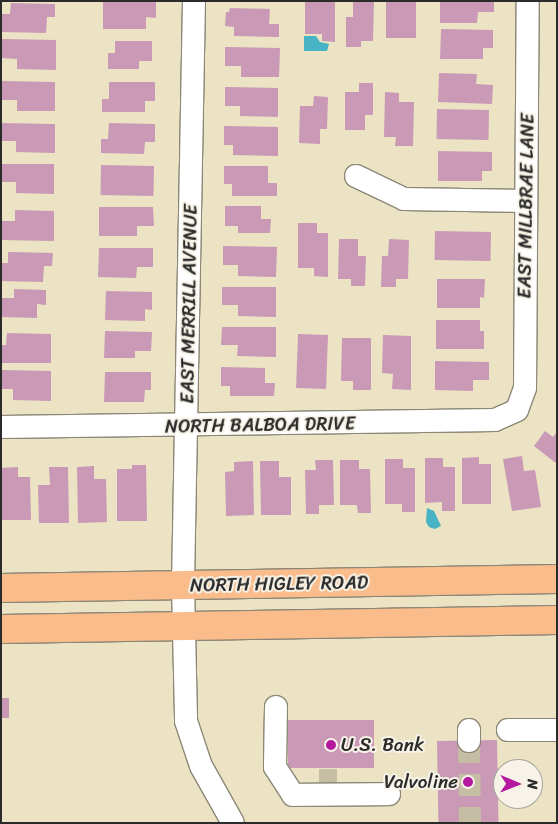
<!DOCTYPE html>
<style>
body{margin:0}
#map{position:relative;width:558px;height:824px;overflow:hidden;background:#ebe3c3;font-family:Sriracha,sans-serif}
div>[style]{position:absolute}
[style*='--x']{left:calc(var(--x)*1px);top:calc(var(--y)*1px);width:calc(var(--w)*1px);rotate:calc(var(--a)*1deg)}
.water>*{inset:0;background:#47b3c5}
.building>*{inset:0;background:#c999b6;transform-origin:0 0}
.minor-tunnel>*{height:22px;margin-top:-11px;transform-origin:0;background:repeating-linear-gradient(90deg,#c5bea5 0 22px,transparent 0 33px)}
.roads{filter:drop-shadow(1px 0 #8b8777) drop-shadow(-1px 0 #8b8777) drop-shadow(0 1px #8b8777) drop-shadow(0 -1px #8b8777)}
.minor>*{height:22px;margin:-11px;padding:0 11px;transform-origin:11px;border-radius:11px;background:#fff}
.major>*{height:28px;margin:-14px;padding:0 14px;transform-origin:14px;border-radius:14px;background:#f9bc8a}
.dots>*{width:14px;height:14px;translate:-50% -50%;box-sizing:border-box;border:2px solid #f7f3e8;border-radius:50%}
span{translate:-50% -50%;white-space:nowrap;text-align:center;line-height:1.15;-webkit-text-stroke:4px #f7f3e8;paint-order:stroke}
.street-label{font-size:19px;color:#2b2b2b}
.poi-label{font-size:19px;color:#2b2b2b}
.left{translate:0 -50%;text-align:left}
.right{translate:-100% -50%;text-align:right}
.frame{position:absolute;inset:0;border:2px solid #2b2b2b;pointer-events:none}
.north{position:absolute;left:493px;top:759px;width:50px;height:50px;box-sizing:border-box;background:#f7f3e8;border:1px solid #a5a39c;border-radius:50%;rotate:91deg;font-size:14px;font-weight:700;line-height:20px;text-align:center;color:#2b2b2b}
.north::after{content:'';display:block;margin:auto;width:18px;height:22px;background:#b5179e;clip-path:polygon(50% 0,100% 100%,50% 72%,0 100%)}
</style>
<div id="map">
<div class="water">
<div style="clip-path:polygon(304px 36px,316px 36px,320px 42px,329px 44px,327px 51px,304px 51px)"></div>
<div style="clip-path:polygon(427px 508px,434px 511px,441px 526px,435px 529px,429px 527px,426px 522px)"></div>
</div>
<div class="building">
<div style="clip-path:polygon(103px 1px,156px 1px,156px 18px,146px 17px,146px 29px,103px 29px)"></div>
<div style="clip-path:polygon(305px 1px,335px 1px,335px 42px,322px 41px,322px 34px,305px 34px)"></div>
<div style="clip-path:polygon(353px 1px,374px 1px,373px 41px,361px 41px,361px 47px,346px 47px,346px 17px,353px 17px)"></div>
<div style="left:386px;top:1px;width:30px;height:37px"></div>
<div style="clip-path:polygon(440px 1px,494px 1px,494px 12px,478px 12px,477px 23px,440px 23px)"></div>
<div style="clip-path:polygon(11px 3px,55px 4px,55px 17px,47px 17px,46px 33px,2px 32px,2px 14px,10px 14px)"></div>
<div style="clip-path:polygon(230px 8px,270px 9px,269px 24px,279px 24px,279px 37px,234px 36px,234px 27px,225px 26px,226px 12px,229px 12px)"></div>
<div style="clip-path:polygon(441px 29px,493px 30px,493px 48px,483px 48px,483px 59px,440px 59px)"></div>
<div style="clip-path:polygon(2px 39px,56px 40px,56px 70px,17px 69px,17px 59px,1px 58px)"></div>
<div style="clip-path:polygon(115px 41px,152px 41px,152px 61px,139px 61px,139px 69px,108px 69px,108px 53px,115px 53px)"></div>
<div style="clip-path:polygon(225px 47px,280px 48px,279px 77px,241px 77px,241px 66px,225px 66px)"></div>
<div style="clip-path:polygon(439px 73px,477px 74px,476px 84px,493px 85px,492px 104px,438px 102px)"></div>
<div style="clip-path:polygon(1px 81px,55px 82px,55px 111px,17px 111px,17px 100px,1px 100px)"></div>
<div style="clip-path:polygon(109px 82px,155px 82px,155px 101px,145px 101px,145px 112px,102px 112px,102px 99px,109px 99px)"></div>
<div style="clip-path:polygon(359px 83px,373px 83px,373px 115px,365px 115px,365px 130px,345px 130px,345px 92px,359px 92px)"></div>
<div style="clip-path:polygon(225px 87px,278px 88px,278px 117px,240px 116px,240px 106px,225px 106px)"></div>
<div style="clip-path:polygon(385px 92px,399px 93px,399px 102px,414px 102px,413px 146px,395px 146px,396px 137px,384px 137px)"></div>
<div style="clip-path:polygon(314px 96px,328px 97px,327px 129px,320px 129px,320px 144px,299px 143px,300px 106px,313px 106px)"></div>
<div style="left:437px;top:109px;width:52px;height:30px;rotate:1deg"></div>
<div style="clip-path:polygon(1px 123px,55px 124px,55px 153px,16px 152px,16px 141px,1px 141px)"></div>
<div style="clip-path:polygon(109px 123px,155px 124px,155px 142px,145px 142px,144px 154px,101px 153px,101px 139px,108px 139px)"></div>
<div style="clip-path:polygon(224px 126px,278px 127px,278px 156px,233px 155px,233px 145px,224px 145px)"></div>
<div style="clip-path:polygon(438px 151px,492px 152px,492px 171px,482px 171px,482px 181px,438px 181px)"></div>
<div style="clip-path:polygon(1px 164px,54px 164px,54px 194px,16px 193px,16px 182px,1px 182px)"></div>
<div style="left:101px;top:165px;width:53px;height:30px;rotate:1deg"></div>
<div style="clip-path:polygon(224px 166px,268px 166px,268px 183px,277px 183px,277px 196px,232px 196px,232px 184px,224px 184px)"></div>
<div style="clip-path:polygon(225px 206px,261px 206px,261px 219px,271px 219px,270px 233px,238px 233px,238px 226px,225px 226px)"></div>
<div style="clip-path:polygon(99px 207px,153px 207px,154px 226px,137px 226px,137px 236px,99px 236px)"></div>
<div style="clip-path:polygon(15px 210px,54px 211px,54px 241px,1px 240px,1px 221px,15px 221px)"></div>
<div style="clip-path:polygon(298px 223px,317px 223px,317px 233px,328px 233px,328px 277px,314px 276px,314px 268px,298px 268px)"></div>
<div style="left:435px;top:231px;width:56px;height:29px;rotate:1deg"></div>
<div style="clip-path:polygon(339px 239px,358px 239px,358px 256px,366px 256px,365px 286px,351px 286px,351px 279px,338px 279px)"></div>
<div style="clip-path:polygon(389px 239px,409px 240px,408px 279px,396px 279px,396px 287px,381px 287px,382px 256px,388px 256px)"></div>
<div style="clip-path:polygon(223px 246px,277px 247px,276px 277px,238px 276px,238px 265px,223px 265px)"></div>
<div style="clip-path:polygon(99px 248px,153px 248px,153px 267px,137px 267px,136px 278px,98px 277px)"></div>
<div style="clip-path:polygon(8px 252px,53px 253px,52px 266px,44px 266px,43px 282px,1px 281px,1px 263px,8px 263px)"></div>
<div style="clip-path:polygon(437px 279px,485px 279px,484px 298px,480px 297px,480px 308px,437px 308px)"></div>
<div style="clip-path:polygon(222px 287px,276px 287px,276px 317px,238px 316px,238px 305px,222px 305px)"></div>
<div style="clip-path:polygon(14px 289px,46px 290px,46px 305px,37px 304px,37px 318px,1px 317px,1px 298px,14px 298px)"></div>
<div style="clip-path:polygon(106px 291px,152px 292px,152px 310px,145px 309px,145px 321px,105px 320px)"></div>
<div style="clip-path:polygon(436px 320px,480px 320px,480px 331px,484px 331px,484px 349px,436px 349px)"></div>
<div style="clip-path:polygon(222px 327px,276px 327px,276px 357px,237px 356px,238px 345px,221px 345px)"></div>
<div style="clip-path:polygon(105px 331px,152px 332px,151px 351px,135px 351px,135px 358px,104px 358px)"></div>
<div style="clip-path:polygon(7px 333px,51px 334px,51px 363px,1px 363px,1px 345px,6px 345px)"></div>
<div style="left:298px;top:334px;width:30px;height:54px;rotate:2deg"></div>
<div style="clip-path:polygon(383px 335px,411px 336px,411px 390px,392px 389px,393px 374px,382px 373px)"></div>
<div style="clip-path:polygon(342px 338px,371px 338px,371px 390px,353px 390px,353px 381px,341px 381px)"></div>
<div style="clip-path:polygon(435px 361px,489px 362px,489px 380px,473px 380px,473px 391px,435px 390px)"></div>
<div style="clip-path:polygon(221px 367px,265px 368px,265px 383px,275px 383px,274px 396px,230px 396px,230px 386px,221px 386px)"></div>
<div style="clip-path:polygon(1px 370px,51px 371px,51px 401px,13px 400px,13px 389px,1px 389px)"></div>
<div style="clip-path:polygon(105px 372px,151px 372px,151px 390px,145px 390px,144px 402px,104px 402px)"></div>
<div style="clip-path:polygon(545px 431px,553px 437px,557px 432px,557px 464px,534px 446px)"></div>
<div style="clip-path:polygon(522px 456px,524px 471px,535px 470px,541px 507px,512px 511px,503px 459px)"></div>
<div style="clip-path:polygon(479px 457px,479px 464px,491px 464px,491px 504px,462px 504px,462px 458px)"></div>
<div style="clip-path:polygon(425px 458px,443px 458px,443px 467px,455px 467px,455px 511px,442px 511px,442px 502px,425px 503px)"></div>
<div style="clip-path:polygon(385px 459px,403px 459px,403px 468px,415px 468px,415px 512px,402px 512px,402px 504px,385px 504px)"></div>
<div style="clip-path:polygon(315px 460px,333px 460px,334px 505px,319px 505px,319px 514px,306px 514px,305px 470px,316px 470px)"></div>
<div style="clip-path:polygon(340px 460px,359px 460px,359px 469px,370px 469px,371px 513px,358px 513px,357px 505px,340px 505px)"></div>
<div style="clip-path:polygon(253px 461px,254px 515px,226px 516px,225px 472px,234px 471px,234px 462px)"></div>
<div style="clip-path:polygon(260px 461px,279px 461px,279px 477px,291px 477px,291px 515px,261px 515px)"></div>
<div style="clip-path:polygon(132px 465px,146px 465px,147px 521px,117px 521px,117px 469px,132px 469px)"></div>
<div style="clip-path:polygon(94px 466px,94px 479px,106px 479px,107px 522px,78px 523px,77px 467px)"></div>
<div style="clip-path:polygon(18px 467px,18px 477px,30px 477px,31px 520px,1px 520px,1px 468px)"></div>
<div style="clip-path:polygon(49px 467px,68px 467px,69px 523px,39px 523px,38px 485px,50px 485px)"></div>
<div style="left:1px;top:698px;width:8px;height:20px"></div>
<div style="left:374px;top:720px;width:48px;height:86px;rotate:90deg"></div>
<div style="left:497px;top:740px;width:83px;height:60px;rotate:89deg"></div>
</div>
<div class="minor-tunnel">
<div style="--x:469;--y:741;--w:82;--a:89.3"></div>
<div style="--x:319;--y:780;--w:18;--a:0"></div>
</div>
<div class="roads">
<div class="minor">
<div style="--x:194;--y:1;--w:584;--a:91.08"></div>
<div style="--x:183;--y:585;--w:136;--a:88.7"></div>
<div style="--x:186;--y:721;--w:47;--a:71.6"></div>
<div style="--x:201;--y:766;--w:65;--a:60.7"></div>
<div style="--x:356;--y:176;--w:53;--a:25.6"></div>
<div style="--x:404;--y:199;--w:122;--a:0.9"></div>
<div style="--x:1;--y:427;--w:494;--a:-0.8"></div>
<div style="--x:495;--y:420;--w:24;--a:-24"></div>
<div style="--x:517;--y:410;--w:23;--a:-70"></div>
<div style="--x:525;--y:388;--w:387;--a:-89.6"></div>
<div style="--x:276;--y:707;--w:60;--a:91"></div>
<div style="--x:275;--y:767;--w:33;--a:57"></div>
<div style="--x:293;--y:795;--w:96;--a:-0.6"></div>
<div style="--x:508;--y:730;--w:49;--a:0"></div>
<div style="--x:469;--y:741;--w:11;--a:-90"></div>
</div>
<div class="major">
<div style="--x:1;--y:588;--w:556;--a:-0.93"></div>
<div style="--x:1;--y:629;--w:556;--a:-0.93"></div>
</div>
</div>
<div class="dots">
<div style="left:331px;top:745px;background:#b5179e"></div>
<div style="left:468px;top:782px;background:#b5179e"></div>
</div>
<div class="street-label">
<span style="left:526px;top:206px;rotate:-89deg">EAST MILLBRAE LANE</span>
<span style="left:189px;top:304px;rotate:-89deg">EAST MERRILL AVENUE</span>
<span style="left:260px;top:425px;rotate:-1deg">NORTH BALBOA DRIVE</span>
<span style="left:279px;top:584px;rotate:-1deg">NORTH HIGLEY ROAD</span>
</div>
<div class="poi-label">
<span class="left" style="left:341px;top:745px">U.S. Bank</span>
<span class="right" style="left:458px;top:782px">Valvoline</span>
</div>
<div class="frame"></div>
<div class="north">N</div>
</div>
